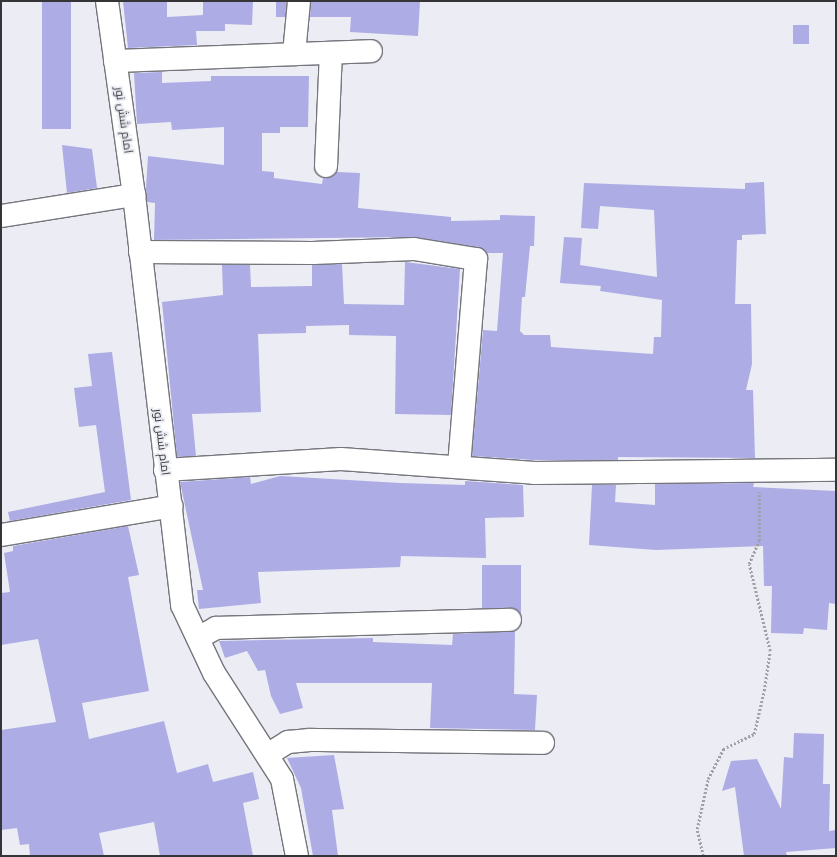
<!DOCTYPE html>
<meta charset="utf-8">
<style>
body{margin:0}
#map{position:relative;width:837px;height:857px;overflow:hidden;background:#ebecf4;font-family:Inter,Cairo,sans-serif}
div>[style]{position:absolute}
[style*='--x']{left:calc(var(--x)*1px);top:calc(var(--y)*1px);width:calc(var(--w)*1px);rotate:calc(var(--a)*1deg)}
.building>*{inset:0;background:#adace5;transform-origin:0 0}
.path>*{height:2.5px;margin-top:-1.25px;transform-origin:0;background:repeating-linear-gradient(90deg,#9f9fa5 0 2px,transparent 0 4px)}
.roads{filter:drop-shadow(1px 0 #75757c) drop-shadow(-1px 0 #75757c) drop-shadow(0 1px #75757c) drop-shadow(0 -1px #75757c)}
.minor>*{height:22px;margin:-11px;padding:0 11px;transform-origin:11px;border-radius:11px;background:#fff}
span{translate:-50% -50%;white-space:nowrap;text-align:center;line-height:1.15;-webkit-text-stroke:3.5px #ebecf4;paint-order:stroke}
.street-label{font-size:12px;color:#353538}
.frame{position:absolute;inset:0;border:2px solid #353538;pointer-events:none}
</style>
<div id="map">
<div class="building">
<div style="left:42px;top:1px;width:29px;height:128px"></div>
<div style="clip-path:polygon(123px 1px,167px 1px,167px 17px,203px 15px,203px 1px,253px 1px,252px 25px,225px 24px,225px 31px,196px 31px,197px 45px,128px 48px)"></div>
<div style="left:276px;top:1px;width:10px;height:16px"></div>
<div style="clip-path:polygon(311px 1px,420px 1px,418px 36px,350px 32px,351px 17px,310px 17px)"></div>
<div style="left:793px;top:25px;width:16px;height:19px"></div>
<div style="clip-path:polygon(162px 72px,162px 83px,211px 81px,211px 76px,309px 76px,308px 127px,280px 127px,280px 133px,262px 133px,262px 171px,274px 172px,274px 178px,322px 184px,323px 178px,331px 177px,337px 172px,360px 173px,358px 208px,451px 217px,451px 221px,500px 220px,500px 215px,535px 216px,534px 246px,530px 246px,525px 297px,522px 297px,520px 331px,524px 335px,550px 335px,551px 347px,653px 354px,654px 337px,661px 337px,662px 300px,600px 291px,601px 286px,560px 283px,564px 237px,582px 238px,580px 265px,657px 277px,654px 210px,600px 206px,598px 229px,581px 228px,584px 183px,745px 189px,745px 183px,764px 182px,766px 234px,742px 235px,742px 240px,737px 240px,735px 304px,751px 304px,752px 364px,746px 390px,753px 390px,755px 458px,618px 457px,618px 460px,534px 460px,472px 456px,483px 330px,497px 331px,503px 253px,487px 253px,478px 247px,414px 237px,154px 240px,155px 203px,147px 202px,146px 188px,148px 156px,224px 165px,224px 127px,172px 130px,171px 122px,137px 124px,134px 73px)"></div>
<div style="clip-path:polygon(62px 145px,92px 149px,97px 188px,67px 193px)"></div>
<div style="clip-path:polygon(405px 262px,460px 269px,451px 415px,395px 414px,396px 336px,349px 335px,349px 325px,306px 326px,306px 333px,258px 334px,261px 412px,192px 414px,196px 456px,177px 457px,162px 302px,223px 295px,222px 265px,250px 265px,251px 287px,312px 286px,312px 265px,342px 264px,344px 304px,404px 305px)"></div>
<div style="clip-path:polygon(112px 352px,131px 500px,10px 521px,8px 512px,105px 492px,96px 425px,79px 427px,74px 388px,92px 386px,88px 354px)"></div>
<div style="clip-path:polygon(280px 476px,400px 483px,465px 485px,465px 481px,523px 485px,524px 517px,485px 518px,486px 558px,401px 556px,400px 567px,258px 572px,261px 603px,199px 609px,197px 590px,203px 590px,180px 482px,250px 477px,251px 484px)"></div>
<div style="clip-path:polygon(754px 483px,753px 487px,836px 491px,836px 604px,829px 603px,827px 630px,804px 628px,803px 634px,771px 633px,772px 586px,764px 586px,763px 546px,656px 550px,589px 545px,592px 485px,616px 485px,615px 502px,655px 505px,655px 484px)"></div>
<div style="clip-path:polygon(128px 526px,139px 575px,128px 577px,149px 691px,82px 703px,89px 739px,164px 721px,177px 773px,208px 764px,213px 782px,253px 772px,259px 799px,243px 803px,253px 856px,160px 856px,154px 822px,99px 833px,104px 856px,30px 856px,29px 844px,20px 845px,17px 828px,1px 830px,1px 730px,56px 722px,38px 639px,1px 645px,1px 593px,10px 592px,4px 553px,13px 551px,13px 546px)"></div>
<div style="clip-path:polygon(482px 565px,521px 565px,521px 616px,510px 608px,482px 608px)"></div>
<div style="clip-path:polygon(515px 631px,514px 694px,537px 695px,535px 730px,430px 728px,432px 683px,296px 683px,303px 708px,280px 714px,271px 696px,265px 670px,258px 671px,247px 651px,225px 658px,219px 641px,373px 638px,373px 642px,452px 645px,453px 634px)"></div>
<div style="clip-path:polygon(794px 733px,824px 734px,823px 784px,830px 784px,829px 831px,836px 830px,836px 848px,786px 852px,787px 856px,744px 856px,735px 787px,722px 791px,731px 761px,757px 759px,781px 809px,784px 757px,793px 758px)"></div>
<div style="clip-path:polygon(334px 755px,344px 809px,332px 810px,338px 856px,313px 856px,301px 788px,287px 758px)"></div>
</div>
<div class="path">
<div style="--x:703;--y:856;--w:28;--a:-103"></div>
<div style="--x:697;--y:829;--w:51;--a:-77.6"></div>
<div style="--x:708;--y:779;--w:34;--a:-63"></div>
<div style="--x:723;--y:749;--w:34;--a:-26"></div>
<div style="--x:754;--y:734;--w:44;--a:-76.9"></div>
<div style="--x:764;--y:691;--w:40;--a:-81.5"></div>
<div style="--x:770;--y:651;--w:89;--a:-103.6"></div>
<div style="--x:749;--y:564;--w:25;--a:-67"></div>
<div style="--x:759;--y:541;--w:49;--a:-90"></div>
</div>
<div class="roads">
<div class="minor">
<div style="--x:107;--y:1;--w:196;--a:82.1"></div>
<div style="--x:134;--y:195;--w:413;--a:83.3"></div>
<div style="--x:182;--y:605;--w:75;--a:64.8"></div>
<div style="--x:214;--y:673;--w:126;--a:57.3"></div>
<div style="--x:282;--y:779;--w:78;--a:79"></div>
<div style="--x:294;--y:54;--w:53;--a:-84.6"></div>
<div style="--x:115;--y:61;--w:256;--a:-2.2"></div>
<div style="--x:326;--y:166;--w:113;--a:-87.5"></div>
<div style="--x:1;--y:216;--w:135;--a:-9"></div>
<div style="--x:140;--y:252;--w:173;--a:0.3"></div>
<div style="--x:313;--y:253;--w:101;--a:-2.3"></div>
<div style="--x:414;--y:249;--w:63;--a:9.2"></div>
<div style="--x:476;--y:259;--w:207;--a:94.7"></div>
<div style="--x:165;--y:470;--w:176;--a:-3.6"></div>
<div style="--x:341;--y:459;--w:194;--a:4.1"></div>
<div style="--x:534;--y:473;--w:302;--a:-0.6"></div>
<div style="--x:1;--y:535;--w:173;--a:-9.6"></div>
<div style="--x:198;--y:638;--w:21;--a:-29"></div>
<div style="--x:216;--y:628;--w:294;--a:-1.6"></div>
<div style="--x:267;--y:755;--w:25;--a:-32"></div>
<div style="--x:288;--y:742;--w:22;--a:-5"></div>
<div style="--x:310;--y:740;--w:233;--a:0.7"></div>
</div>
</div>
<div class="street-label">
<span style="left:124px;top:120px;rotate:82deg">امام شش نور</span>
<span style="left:162px;top:442px;rotate:83deg">امام شش نور</span>
</div>
<div class="frame"></div>
</div>
